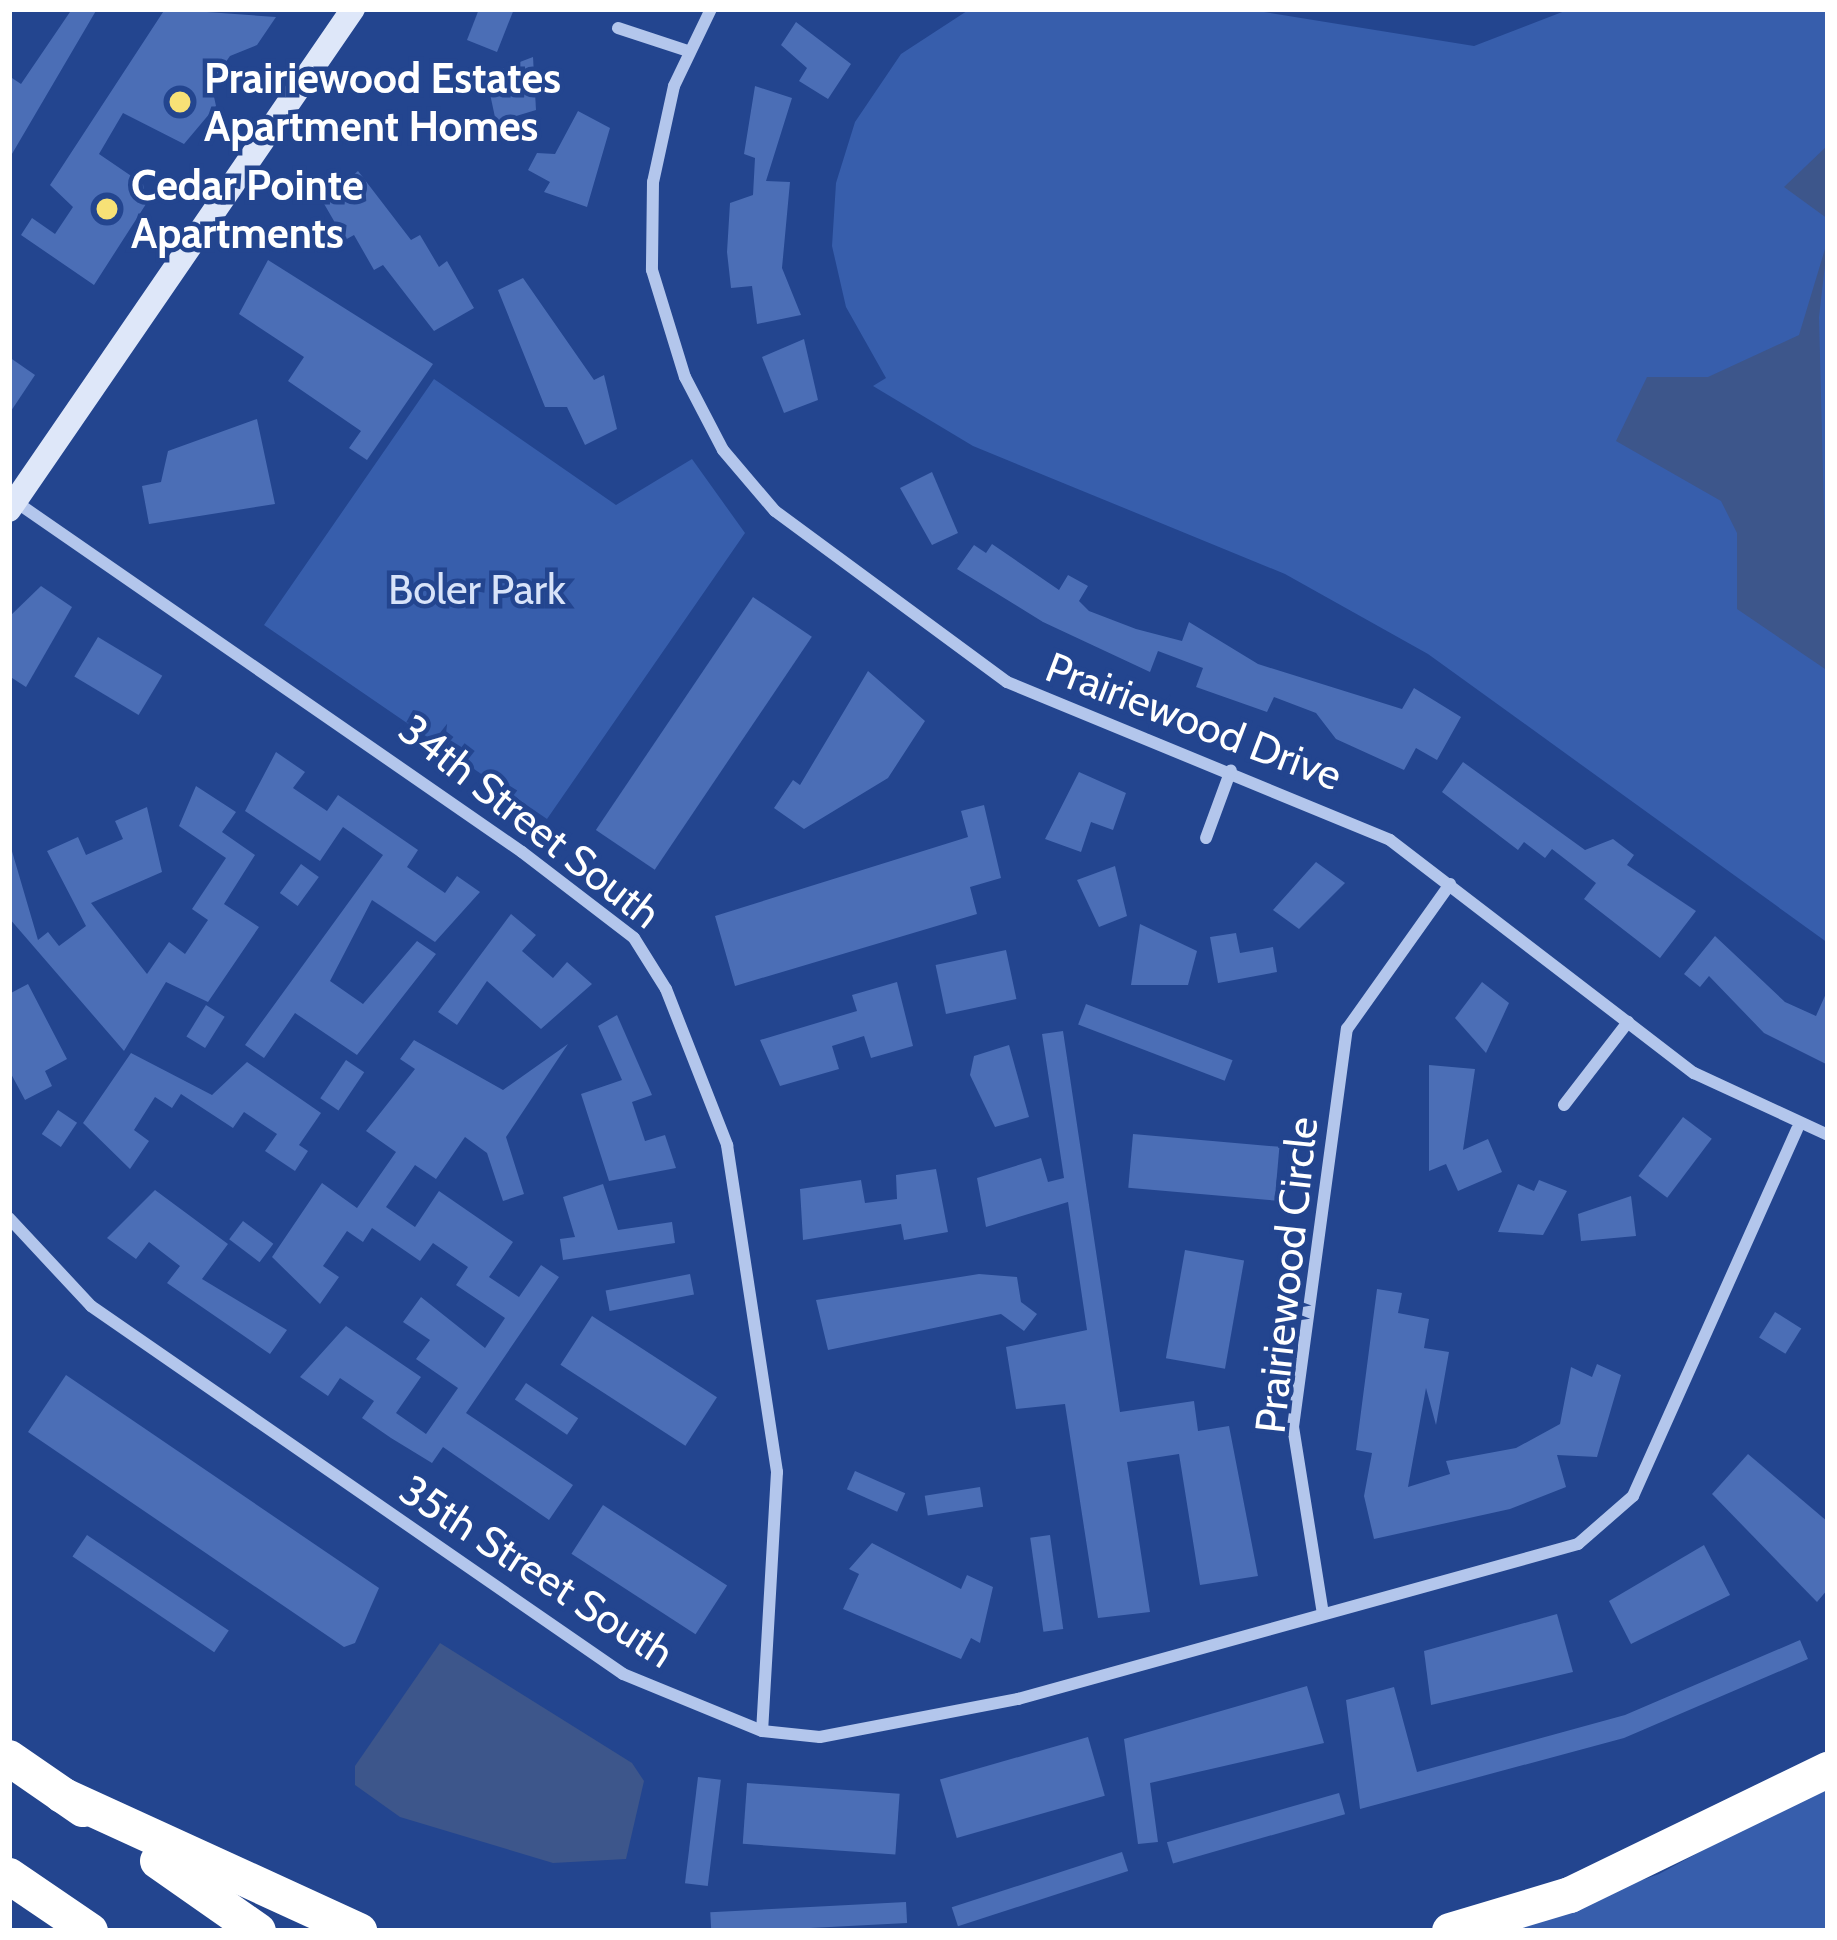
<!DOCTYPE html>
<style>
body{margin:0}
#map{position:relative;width:1837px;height:1940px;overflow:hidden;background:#23458f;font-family:Cabin,sans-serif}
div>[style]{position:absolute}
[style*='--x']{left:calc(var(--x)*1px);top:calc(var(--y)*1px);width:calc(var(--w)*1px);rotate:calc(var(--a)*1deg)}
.green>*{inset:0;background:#375eac}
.water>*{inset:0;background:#3d568b}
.building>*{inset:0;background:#4b6eb6;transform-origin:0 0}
.street>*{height:12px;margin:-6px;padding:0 6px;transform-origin:6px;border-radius:6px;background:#b3c6ec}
.secondary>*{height:24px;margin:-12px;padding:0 12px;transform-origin:12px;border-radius:12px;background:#dee7f9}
.highway>*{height:36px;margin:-18px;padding:0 18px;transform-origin:18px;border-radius:18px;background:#fff}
.dots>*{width:33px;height:33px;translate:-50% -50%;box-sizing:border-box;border:6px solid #23458f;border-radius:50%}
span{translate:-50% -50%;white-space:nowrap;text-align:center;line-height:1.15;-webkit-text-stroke:9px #23458f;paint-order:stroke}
.poi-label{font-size:42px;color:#fff;font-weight:700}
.left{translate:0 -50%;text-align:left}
.park-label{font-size:42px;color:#d8e3f9}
.street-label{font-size:42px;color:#fff}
.frame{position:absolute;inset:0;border:12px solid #fff;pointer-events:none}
</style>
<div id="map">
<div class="green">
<div style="clip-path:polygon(970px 9px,1245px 9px,1474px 46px,1570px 9px,1828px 9px,1828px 943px,1428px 654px,1285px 574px,973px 446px,873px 386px,886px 378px,846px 307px,832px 246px,836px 183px,855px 122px,901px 54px)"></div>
<div style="clip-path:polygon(434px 379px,616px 505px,692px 459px,745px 533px,547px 819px,264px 625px)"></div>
<div style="clip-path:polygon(1828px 1783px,1828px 1931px,1500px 1931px,1659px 1874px)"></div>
</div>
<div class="water">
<div style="clip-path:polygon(1828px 145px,1828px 219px,1784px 187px)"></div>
<div style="clip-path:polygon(1828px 239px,1819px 317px,1828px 671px,1737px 609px,1737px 533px,1721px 501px,1616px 441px,1647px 377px,1708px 377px,1799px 335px)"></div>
<div style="clip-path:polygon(440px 1643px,632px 1763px,644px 1781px,626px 1859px,553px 1863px,400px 1817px,355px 1785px,355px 1766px)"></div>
</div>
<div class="building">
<div style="clip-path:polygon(72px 9px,97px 9px,9px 159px,9px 76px,21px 84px)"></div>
<div style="clip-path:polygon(165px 9px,276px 17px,257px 45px,230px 56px,211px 83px,216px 106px,184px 144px,123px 113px,99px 154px,143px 184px,146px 204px,94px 285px,21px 235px,32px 218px,55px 234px,73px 207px,50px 185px)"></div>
<div style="clip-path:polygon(479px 9px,514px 9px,497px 52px,467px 40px)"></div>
<div style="clip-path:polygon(796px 22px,851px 64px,828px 99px,799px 81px,807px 68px,781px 45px)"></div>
<div style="clip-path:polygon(533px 57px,536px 110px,496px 122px,486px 75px)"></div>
<div style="clip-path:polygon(755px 86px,792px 98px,766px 181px,790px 182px,782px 268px,801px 315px,757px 324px,752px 286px,731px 288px,727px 252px,730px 203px,753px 195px,755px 158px,744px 154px)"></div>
<div style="clip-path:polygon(578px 111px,610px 128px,587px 207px,544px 192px,550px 182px,528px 170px,537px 153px,555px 154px)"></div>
<div style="clip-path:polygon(358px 171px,411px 240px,420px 235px,439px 267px,447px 261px,474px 308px,434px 331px,383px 265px,374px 270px,354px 235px,345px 240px,323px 202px)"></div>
<div style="clip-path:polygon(268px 260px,433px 364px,367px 460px,349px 448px,361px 431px,288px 381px,304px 357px,239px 314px)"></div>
<div style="clip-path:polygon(523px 278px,594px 380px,604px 375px,617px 429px,585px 445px,567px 407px,545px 407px,498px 290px)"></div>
<div style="clip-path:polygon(804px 339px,818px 400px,784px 413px,762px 357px)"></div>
<div style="clip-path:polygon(9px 357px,35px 375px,9px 414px)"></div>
<div style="clip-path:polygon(257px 419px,275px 504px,149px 524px,142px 486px,161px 482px,168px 451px)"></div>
<div style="clip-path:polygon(932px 472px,958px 533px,932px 545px,900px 488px)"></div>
<div style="clip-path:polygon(992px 544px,1059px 590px,1068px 575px,1088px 586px,1079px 601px,1089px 611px,1136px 629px,1182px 641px,1189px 622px,1258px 664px,1402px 709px,1414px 688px,1461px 717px,1437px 760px,1416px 748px,1404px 770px,1336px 739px,1316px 713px,1274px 697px,1267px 712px,1196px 687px,1203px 668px,1158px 651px,1150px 672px,1043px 622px,957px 569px,974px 545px,986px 553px)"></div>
<div style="clip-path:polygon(41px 586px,72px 607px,26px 687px,9px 676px,9px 617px)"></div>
<div style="left:753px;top:597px;width:71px;height:281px;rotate:34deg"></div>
<div style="left:98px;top:637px;width:75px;height:46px;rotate:31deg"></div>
<div style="clip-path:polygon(868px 671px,925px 721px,888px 778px,804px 829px,774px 808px,793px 780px,800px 785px)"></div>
<div style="clip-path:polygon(276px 752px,305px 772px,293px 788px,327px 811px,338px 795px,418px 850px,407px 867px,445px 893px,457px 876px,480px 892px,435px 942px,372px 900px,330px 981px,363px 1004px,417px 941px,436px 954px,357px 1055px,295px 1013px,264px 1058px,245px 1045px,383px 855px,343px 827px,320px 861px,245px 811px)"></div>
<div style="clip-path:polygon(1463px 762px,1585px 850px,1613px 839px,1634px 855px,1627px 865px,1696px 911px,1660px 958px,1584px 899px,1596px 883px,1552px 849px,1545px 858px,1524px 842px,1518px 850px,1442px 792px)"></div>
<div style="clip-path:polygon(1079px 772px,1126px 793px,1113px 830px,1091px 822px,1081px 852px,1045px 839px)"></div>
<div style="clip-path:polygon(196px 786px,236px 812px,222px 832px,255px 855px,224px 904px,259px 927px,208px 1002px,166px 982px,124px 1051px,9px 918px,9px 841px,38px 940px,48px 932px,59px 946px,86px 926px,47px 851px,78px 837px,86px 855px,123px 839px,115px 821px,147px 807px,162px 872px,91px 903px,147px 974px,169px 942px,185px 954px,208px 920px,192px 909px,226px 858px,179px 826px)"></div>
<div style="clip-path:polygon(984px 805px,1001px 878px,970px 887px,977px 914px,735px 986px,715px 916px,968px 837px,961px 811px)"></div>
<div style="clip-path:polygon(1316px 862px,1345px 883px,1299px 929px,1273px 910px)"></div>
<div style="left:301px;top:864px;width:22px;height:36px;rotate:36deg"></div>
<div style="clip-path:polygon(1115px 866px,1127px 916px,1099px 927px,1077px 880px)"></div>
<div style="clip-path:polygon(511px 914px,536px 935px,522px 951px,553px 978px,567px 962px,592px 984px,541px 1029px,487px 981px,457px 1025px,438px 1012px)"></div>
<div style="clip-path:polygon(1140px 924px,1197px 951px,1188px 985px,1131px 985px)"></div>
<div style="clip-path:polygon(1236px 933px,1240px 953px,1273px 947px,1277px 972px,1218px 983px,1210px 937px)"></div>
<div style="clip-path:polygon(1715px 936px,1785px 1002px,1816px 1016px,1828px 989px,1828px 1065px,1764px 1033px,1709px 976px,1700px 987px,1684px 974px)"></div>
<div style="left:1006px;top:950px;width:50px;height:72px;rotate:78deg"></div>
<div style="clip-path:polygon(897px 982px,913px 1046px,871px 1058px,864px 1036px,832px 1046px,839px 1069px,780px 1086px,760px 1040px,857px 1011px,852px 995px)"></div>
<div style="clip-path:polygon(1482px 982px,1509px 1003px,1486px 1053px,1455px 1018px)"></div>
<div style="clip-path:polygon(28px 984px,67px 1059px,45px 1071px,52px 1086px,25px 1100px,9px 1070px,9px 994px)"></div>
<div style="left:1086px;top:1004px;width:157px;height:22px;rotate:21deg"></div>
<div style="left:206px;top:1005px;width:22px;height:37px;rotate:32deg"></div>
<div style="clip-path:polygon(617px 1015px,652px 1095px,632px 1102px,645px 1141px,665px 1135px,676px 1168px,609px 1181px,581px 1094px,622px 1080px,598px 1026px)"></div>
<div style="clip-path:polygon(1063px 1031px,1120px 1412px,1194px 1401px,1198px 1431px,1229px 1426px,1258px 1576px,1200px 1585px,1179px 1454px,1127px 1462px,1150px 1612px,1098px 1618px,1065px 1404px,1016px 1409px,1006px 1347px,1087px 1330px,1068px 1202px,986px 1227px,977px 1178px,1041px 1158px,1048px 1182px,1064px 1178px,1042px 1034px)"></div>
<div style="clip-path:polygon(414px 1040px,503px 1090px,568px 1044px,506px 1137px,524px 1194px,503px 1201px,487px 1153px,465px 1137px,436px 1179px,415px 1165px,386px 1207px,415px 1227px,439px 1191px,513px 1242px,489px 1277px,519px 1297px,541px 1265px,559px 1277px,466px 1413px,573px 1485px,549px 1520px,443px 1447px,432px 1463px,391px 1438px,362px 1418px,374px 1401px,340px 1378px,328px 1396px,300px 1377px,346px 1326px,421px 1377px,396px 1413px,426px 1434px,458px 1388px,416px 1359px,430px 1340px,403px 1322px,421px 1297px,485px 1348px,505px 1318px,456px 1285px,468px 1267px,433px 1243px,420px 1261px,372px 1228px,363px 1242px,347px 1231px,323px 1266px,339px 1277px,320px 1304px,272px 1257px,322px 1183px,357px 1208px,396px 1152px,366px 1131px,415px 1069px,400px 1059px)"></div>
<div style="clip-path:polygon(1009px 1045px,1029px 1117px,995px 1127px,970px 1075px,974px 1056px)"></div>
<div style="clip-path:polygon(131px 1053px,212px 1095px,247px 1062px,321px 1113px,299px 1145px,308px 1151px,295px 1171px,265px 1151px,277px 1134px,244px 1112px,233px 1128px,181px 1094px,172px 1108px,155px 1097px,134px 1130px,149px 1141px,130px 1169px,83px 1123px)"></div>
<div style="left:346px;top:1060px;width:22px;height:46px;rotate:34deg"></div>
<div style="clip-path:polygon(1429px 1065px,1475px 1069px,1463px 1150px,1488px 1139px,1502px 1172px,1458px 1191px,1446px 1164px,1429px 1171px)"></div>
<div style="left:58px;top:1110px;width:23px;height:29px;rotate:34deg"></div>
<div style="left:1683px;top:1117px;width:36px;height:74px;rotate:37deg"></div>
<div style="left:1133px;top:1134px;width:147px;height:54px;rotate:5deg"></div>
<div style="clip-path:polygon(936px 1169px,948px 1232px,904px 1240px,901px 1224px,803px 1240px,800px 1189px,861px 1180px,865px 1203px,897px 1199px,896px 1175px)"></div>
<div style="clip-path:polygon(1539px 1180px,1567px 1191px,1543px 1235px,1498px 1232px,1518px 1184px,1534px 1191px)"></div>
<div style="clip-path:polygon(603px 1184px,618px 1230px,672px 1222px,675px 1243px,563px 1260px,560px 1239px,575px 1237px,563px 1197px)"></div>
<div style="clip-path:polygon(155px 1190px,228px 1244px,202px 1279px,287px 1330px,270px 1354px,167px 1283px,180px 1266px,149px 1242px,136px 1259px,107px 1238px)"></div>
<div style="clip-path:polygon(1631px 1196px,1636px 1236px,1581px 1241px,1578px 1214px)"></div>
<div style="left:243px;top:1221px;width:38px;height:23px;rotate:37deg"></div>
<div style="left:1185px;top:1250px;width:60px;height:110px;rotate:10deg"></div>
<div style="left:690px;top:1274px;width:21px;height:86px;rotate:79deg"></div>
<div style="clip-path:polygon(979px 1274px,1017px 1277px,1021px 1302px,1037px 1314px,1024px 1331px,1001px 1314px,828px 1350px,816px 1300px)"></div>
<div style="clip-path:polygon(1377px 1289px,1402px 1293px,1398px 1313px,1429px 1319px,1424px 1348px,1449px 1352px,1436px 1425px,1426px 1388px,1408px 1487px,1450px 1474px,1446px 1461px,1516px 1448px,1560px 1424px,1571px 1367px,1592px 1377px,1597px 1364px,1621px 1375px,1597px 1457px,1557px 1455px,1566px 1487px,1510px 1509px,1374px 1539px,1364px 1496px,1372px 1453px,1356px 1450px)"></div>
<div style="left:1775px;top:1312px;width:31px;height:30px;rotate:32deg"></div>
<div style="left:592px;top:1316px;width:149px;height:58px;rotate:33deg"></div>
<div style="clip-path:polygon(66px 1375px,379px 1588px,355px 1643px,344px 1647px,28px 1432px)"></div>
<div style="left:526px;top:1383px;width:63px;height:20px;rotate:34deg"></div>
<div style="clip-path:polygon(1748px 1454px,1828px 1522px,1828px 1589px,1817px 1602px,1712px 1494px)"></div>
<div style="left:855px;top:1471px;width:55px;height:20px;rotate:24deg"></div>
<div style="left:980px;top:1487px;width:20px;height:56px;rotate:81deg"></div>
<div style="left:603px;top:1505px;width:148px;height:58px;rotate:33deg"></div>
<div style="left:87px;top:1535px;width:171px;height:26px;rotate:34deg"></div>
<div style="left:1050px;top:1535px;width:95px;height:20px;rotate:82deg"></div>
<div style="clip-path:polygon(872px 1543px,961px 1589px,967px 1575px,993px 1587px,980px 1643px,971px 1638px,961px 1659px,843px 1609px,859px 1574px,849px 1569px)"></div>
<div style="clip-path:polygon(1704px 1545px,1730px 1595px,1631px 1644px,1609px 1601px)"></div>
<div style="clip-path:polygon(1557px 1614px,1573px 1672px,1431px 1705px,1424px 1651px)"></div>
<div style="clip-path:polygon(1800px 1640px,1808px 1659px,1624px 1738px,1360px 1809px,1346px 1700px,1394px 1687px,1417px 1772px,1625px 1715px)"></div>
<div style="clip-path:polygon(1307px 1686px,1324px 1743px,1150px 1783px,1158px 1842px,1138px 1844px,1124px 1739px)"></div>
<div style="left:1088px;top:1737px;width:61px;height:154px;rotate:74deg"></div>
<div style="left:698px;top:1777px;width:23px;height:107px;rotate:7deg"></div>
<div style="left:747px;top:1783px;width:153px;height:61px;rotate:4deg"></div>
<div style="left:1339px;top:1793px;width:22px;height:179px;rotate:74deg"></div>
<div style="left:1122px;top:1852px;width:20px;height:179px;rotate:72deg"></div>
<div style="left:906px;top:1902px;width:21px;height:196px;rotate:87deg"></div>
</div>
<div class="street">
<div style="--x:711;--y:9;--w:85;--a:115.7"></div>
<div style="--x:674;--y:86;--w:98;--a:102.3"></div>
<div style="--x:653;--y:182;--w:88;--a:90.7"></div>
<div style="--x:652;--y:270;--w:112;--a:72.9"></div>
<div style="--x:685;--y:377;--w:82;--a:62.5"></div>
<div style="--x:723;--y:450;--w:80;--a:49.6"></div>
<div style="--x:775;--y:511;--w:288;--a:36.4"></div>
<div style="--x:1007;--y:682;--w:414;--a:22.4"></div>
<div style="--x:1390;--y:840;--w:383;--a:37.5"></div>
<div style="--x:1694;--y:1073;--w:148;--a:24.8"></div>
<div style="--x:618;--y:28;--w:74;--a:18.2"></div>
<div style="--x:16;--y:502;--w:615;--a:34.67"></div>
<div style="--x:522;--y:852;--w:141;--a:37.5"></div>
<div style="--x:634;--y:938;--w:60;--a:57.9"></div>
<div style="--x:666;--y:989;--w:168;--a:68.6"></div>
<div style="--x:727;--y:1145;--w:331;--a:81.3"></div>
<div style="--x:777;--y:1472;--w:259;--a:93.3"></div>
<div style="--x:1206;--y:838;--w:72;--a:-69.8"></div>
<div style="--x:1564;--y:1105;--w:105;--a:-52.4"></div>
<div style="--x:9;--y:1218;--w:120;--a:47"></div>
<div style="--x:91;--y:1306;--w:647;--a:34.67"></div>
<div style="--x:623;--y:1674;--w:150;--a:22.3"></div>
<div style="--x:762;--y:1731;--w:58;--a:5.9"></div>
<div style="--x:820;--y:1737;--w:202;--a:-10.9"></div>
<div style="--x:1018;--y:1699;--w:581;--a:-15.47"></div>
<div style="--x:1578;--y:1544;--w:73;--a:-41.1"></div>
<div style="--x:1633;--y:1496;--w:402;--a:-65.9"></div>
<div style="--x:1323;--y:1614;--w:189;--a:-99.1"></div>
<div style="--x:1293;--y:1427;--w:402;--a:-82.3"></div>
<div style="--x:1347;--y:1029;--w:178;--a:-54.6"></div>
</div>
<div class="secondary">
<div style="--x:9;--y:510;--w:608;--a:-55.53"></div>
</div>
<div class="highway">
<div style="--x:9;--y:1758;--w:90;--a:34.6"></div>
<div style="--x:62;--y:1795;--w:327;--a:24.6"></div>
<div style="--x:158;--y:1861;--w:122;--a:35"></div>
<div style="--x:9;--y:1876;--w:98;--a:34.2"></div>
<div style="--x:1450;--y:1931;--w:125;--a:-16.7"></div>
<div style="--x:1570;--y:1895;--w:287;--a:-25.9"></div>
</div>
<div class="dots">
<div style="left:180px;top:102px;background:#f7e176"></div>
<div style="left:107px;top:209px;background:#f7e176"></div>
</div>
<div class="poi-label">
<span class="left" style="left:204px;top:102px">Prairiewood Estates<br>Apartment Homes</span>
<span class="left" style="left:131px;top:209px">Cedar Pointe<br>Apartments</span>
</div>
<div class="park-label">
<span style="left:477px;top:589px">Boler Park</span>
</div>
<div class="street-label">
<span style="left:1194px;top:721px;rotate:21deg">Prairiewood Drive</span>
<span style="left:530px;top:821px;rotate:38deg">34th Street South</span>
<span style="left:1286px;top:1275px;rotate:-84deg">Prairiewood Circle</span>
<span style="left:537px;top:1571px;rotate:33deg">35th Street South</span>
</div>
<div class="frame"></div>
</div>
